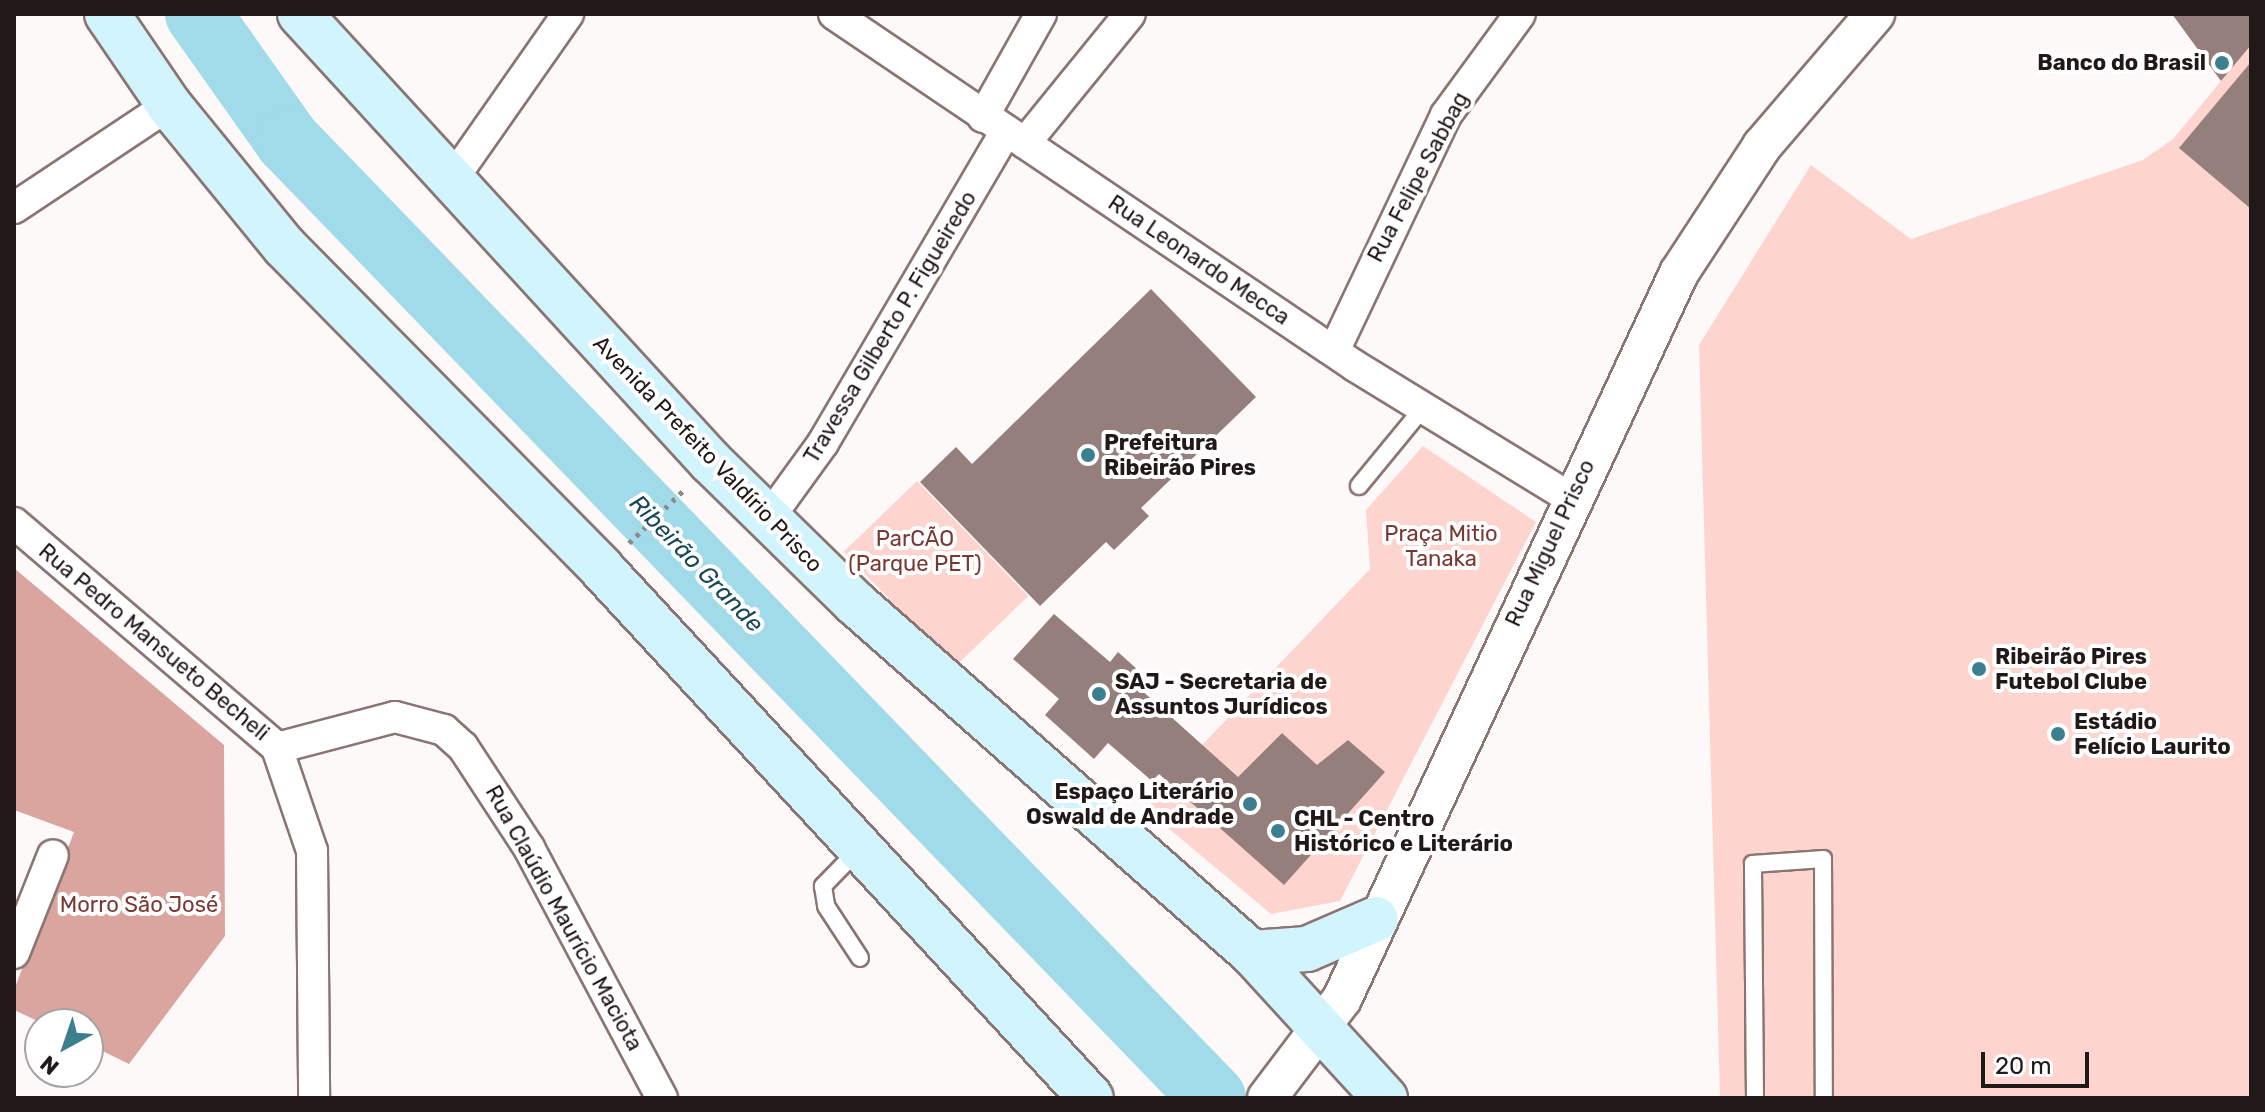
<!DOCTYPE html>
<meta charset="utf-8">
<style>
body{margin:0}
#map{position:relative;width:2265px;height:1112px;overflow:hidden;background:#fef9f9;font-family:Rubik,sans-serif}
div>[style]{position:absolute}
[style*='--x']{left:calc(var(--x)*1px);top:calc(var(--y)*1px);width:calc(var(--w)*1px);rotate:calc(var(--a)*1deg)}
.green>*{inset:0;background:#fdd4ce;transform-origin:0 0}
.forest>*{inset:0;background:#d9a59e}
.river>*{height:66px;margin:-33px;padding:0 33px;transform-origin:33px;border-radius:33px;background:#a1dae9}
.building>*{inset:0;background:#947f7c}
.path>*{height:5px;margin-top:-2.5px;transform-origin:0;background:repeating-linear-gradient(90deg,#8f8888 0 4px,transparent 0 10px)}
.roads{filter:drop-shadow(2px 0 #8a7572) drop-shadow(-2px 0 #8a7572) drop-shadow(0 2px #8a7572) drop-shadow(0 -2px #8a7572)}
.service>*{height:16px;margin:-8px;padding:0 8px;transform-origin:8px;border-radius:8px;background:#fff}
.minor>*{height:30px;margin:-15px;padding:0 15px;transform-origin:15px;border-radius:15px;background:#fff}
.tertiary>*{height:38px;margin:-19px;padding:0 19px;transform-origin:19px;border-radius:19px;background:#fff}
.secondary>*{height:44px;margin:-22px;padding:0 22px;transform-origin:22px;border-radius:22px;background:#d2f5fd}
.dots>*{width:22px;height:22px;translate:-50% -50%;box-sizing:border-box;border:4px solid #fff;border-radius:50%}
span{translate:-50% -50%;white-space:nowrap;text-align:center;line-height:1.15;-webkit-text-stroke:8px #fff;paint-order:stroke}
.poi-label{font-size:22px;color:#211918;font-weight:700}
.right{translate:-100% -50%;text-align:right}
.left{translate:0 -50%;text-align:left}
.street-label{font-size:22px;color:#211918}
.park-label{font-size:22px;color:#793832}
.water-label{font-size:24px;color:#184955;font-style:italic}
.frame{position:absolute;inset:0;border:16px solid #211918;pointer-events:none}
.north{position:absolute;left:24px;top:1008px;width:80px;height:80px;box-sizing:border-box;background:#fff;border:2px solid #a6a3a3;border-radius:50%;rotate:220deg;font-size:22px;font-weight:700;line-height:32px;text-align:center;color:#211918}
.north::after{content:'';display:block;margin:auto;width:28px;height:36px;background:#3c7f8f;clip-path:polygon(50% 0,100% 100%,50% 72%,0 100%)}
.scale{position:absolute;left:1981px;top:1052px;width:108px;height:36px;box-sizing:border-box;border:4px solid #211918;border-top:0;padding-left:10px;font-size:24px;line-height:28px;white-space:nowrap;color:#211918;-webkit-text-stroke:6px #fff;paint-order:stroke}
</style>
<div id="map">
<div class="green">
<div style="clip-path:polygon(2251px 45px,2251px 1098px,1720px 1098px,1699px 345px,1811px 165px,1911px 239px,2143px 160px,2173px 139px)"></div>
<div style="clip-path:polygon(1423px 446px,1536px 522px,1340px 901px,1271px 914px,1143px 807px,1370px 569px,1366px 510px)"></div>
<div style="left:917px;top:481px;width:160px;height:102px;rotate:46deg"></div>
</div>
<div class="forest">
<div style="clip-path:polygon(14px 568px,224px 745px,225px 936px,129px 1064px,88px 1044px,88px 1024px,44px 1024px,14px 1010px,14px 990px,74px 832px,14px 810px)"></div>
</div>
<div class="river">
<div style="--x:198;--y:14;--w:156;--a:54.7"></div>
<div style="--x:288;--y:141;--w:1331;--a:45.97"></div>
</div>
<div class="building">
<div style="clip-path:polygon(2172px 14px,2251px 14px,2251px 45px,2221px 81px)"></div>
<div style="clip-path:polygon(2251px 62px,2251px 209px,2179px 148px)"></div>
<div style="clip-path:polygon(1151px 289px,1256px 397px,1141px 508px,1149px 516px,1114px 550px,1106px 542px,1040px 606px,920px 482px,956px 447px,972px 464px)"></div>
<div style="clip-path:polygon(1054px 614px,1110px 662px,1118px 652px,1148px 679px,1139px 688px,1238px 777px,1282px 733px,1317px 765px,1348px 740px,1385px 772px,1284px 885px,1159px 774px,1152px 781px,1108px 743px,1094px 759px,1045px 715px,1059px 699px,1013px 659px)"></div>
</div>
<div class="path">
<div style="--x:629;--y:543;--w:78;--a:-44"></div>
</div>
<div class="roads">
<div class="service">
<div style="--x:1359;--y:486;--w:101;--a:-50.6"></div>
<div style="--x:859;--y:849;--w:52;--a:134.2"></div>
<div style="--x:823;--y:886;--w:20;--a:81"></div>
<div style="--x:826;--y:906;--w:62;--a:56.8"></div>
<div style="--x:1755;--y:1098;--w:234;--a:-90.5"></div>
<div style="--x:1753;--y:864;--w:70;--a:-4.1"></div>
<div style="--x:1823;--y:859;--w:239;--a:89.8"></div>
</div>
<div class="minor">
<div style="--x:834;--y:14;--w:629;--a:34.04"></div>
<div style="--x:1355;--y:366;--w:252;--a:31.5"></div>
<div style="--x:983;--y:117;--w:118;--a:-60.6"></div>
<div style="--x:1025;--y:143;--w:166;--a:-50.9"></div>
<div style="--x:449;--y:184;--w:208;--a:-55"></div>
<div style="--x:14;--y:208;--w:186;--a:-33.6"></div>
<div style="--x:1334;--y:351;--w:261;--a:-64.6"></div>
<div style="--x:1446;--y:115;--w:125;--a:-53.8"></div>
<div style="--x:768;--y:519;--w:94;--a:-54.1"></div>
<div style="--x:823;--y:443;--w:362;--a:-59.6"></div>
<div style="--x:14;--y:523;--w:346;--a:40.5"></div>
<div style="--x:277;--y:748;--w:109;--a:71.2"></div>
<div style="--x:312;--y:851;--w:247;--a:89.5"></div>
<div style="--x:277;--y:748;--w:122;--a:-14.7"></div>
<div style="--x:395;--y:717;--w:51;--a:14.9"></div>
<div style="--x:444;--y:730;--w:25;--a:42"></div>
<div style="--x:463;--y:747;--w:121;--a:56.8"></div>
<div style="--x:529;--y:848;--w:283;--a:62"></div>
<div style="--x:14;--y:953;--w:105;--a:-68.3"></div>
</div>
<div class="tertiary">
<div style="--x:1267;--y:1098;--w:124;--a:-52.9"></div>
<div style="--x:1342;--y:999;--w:800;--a:-65.1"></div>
<div style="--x:1679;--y:273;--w:152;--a:-56.8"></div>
<div style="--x:1762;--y:146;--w:174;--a:-49.4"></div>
</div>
<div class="secondary">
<div style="--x:107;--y:14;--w:110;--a:55.7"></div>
<div style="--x:169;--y:105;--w:182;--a:50.8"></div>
<div style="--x:284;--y:246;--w:453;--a:45.4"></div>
<div style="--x:602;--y:569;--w:720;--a:47.25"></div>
<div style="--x:300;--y:14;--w:608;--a:47.47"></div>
<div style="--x:711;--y:462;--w:202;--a:44.4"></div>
<div style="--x:855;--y:603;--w:529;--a:41.4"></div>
<div style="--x:1252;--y:953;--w:197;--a:47.5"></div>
<div style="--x:1252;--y:953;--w:55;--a:-4.2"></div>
<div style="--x:1307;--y:949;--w:75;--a:-23.5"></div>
</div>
</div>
<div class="dots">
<div style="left:2222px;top:63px;background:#3c7f8f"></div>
<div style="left:1088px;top:455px;background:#3c7f8f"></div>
<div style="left:1979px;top:669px;background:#3c7f8f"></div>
<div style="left:1099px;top:694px;background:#3c7f8f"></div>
<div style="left:2058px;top:734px;background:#3c7f8f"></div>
<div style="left:1250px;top:804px;background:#3c7f8f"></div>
<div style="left:1278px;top:831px;background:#3c7f8f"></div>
</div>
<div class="poi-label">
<span class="right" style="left:2206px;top:63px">Banco do Brasil</span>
<span class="left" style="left:1104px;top:455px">Prefeitura<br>Ribeirão Pires</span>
<span class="left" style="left:1995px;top:669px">Ribeirão Pires<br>Futebol Clube</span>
<span class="left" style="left:1115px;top:694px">SAJ - Secretaria de<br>Assuntos Jurídicos</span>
<span class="left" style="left:2074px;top:734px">Estádio<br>Felício Laurito</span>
<span class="right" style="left:1234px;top:804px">Espaço Literário<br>Oswald de Andrade</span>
<span class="left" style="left:1294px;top:831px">CHL - Centro<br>Histórico e Literário</span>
</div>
<div class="street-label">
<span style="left:1418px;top:177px;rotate:-62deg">Rua Felipe Sabbag</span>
<span style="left:1199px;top:260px;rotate:34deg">Rua Leonardo Mecca</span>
<span style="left:890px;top:327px;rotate:-59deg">Travessa Gilberto P. Figueiredo</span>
<span style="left:708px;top:454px;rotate:46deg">Avenida Prefeito Valdírio Prisco</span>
<span style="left:1550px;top:543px;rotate:-65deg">Rua Miguel Prisco</span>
<span style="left:154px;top:642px;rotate:40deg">Rua Pedro Mansueto Becheli</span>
<span style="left:564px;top:918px;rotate:61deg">Rua Claúdio Maurício Maciota</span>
</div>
<div class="park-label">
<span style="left:1441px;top:546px">Praça Mitio<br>Tanaka</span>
<span style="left:915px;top:551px">ParCÃO<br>(Parque PET)</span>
<span style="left:139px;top:905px">Morro São José</span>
</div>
<div class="water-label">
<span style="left:696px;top:564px;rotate:46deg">Ribeirão Grande</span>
</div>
<div class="frame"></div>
<div class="north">N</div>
<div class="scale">20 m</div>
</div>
